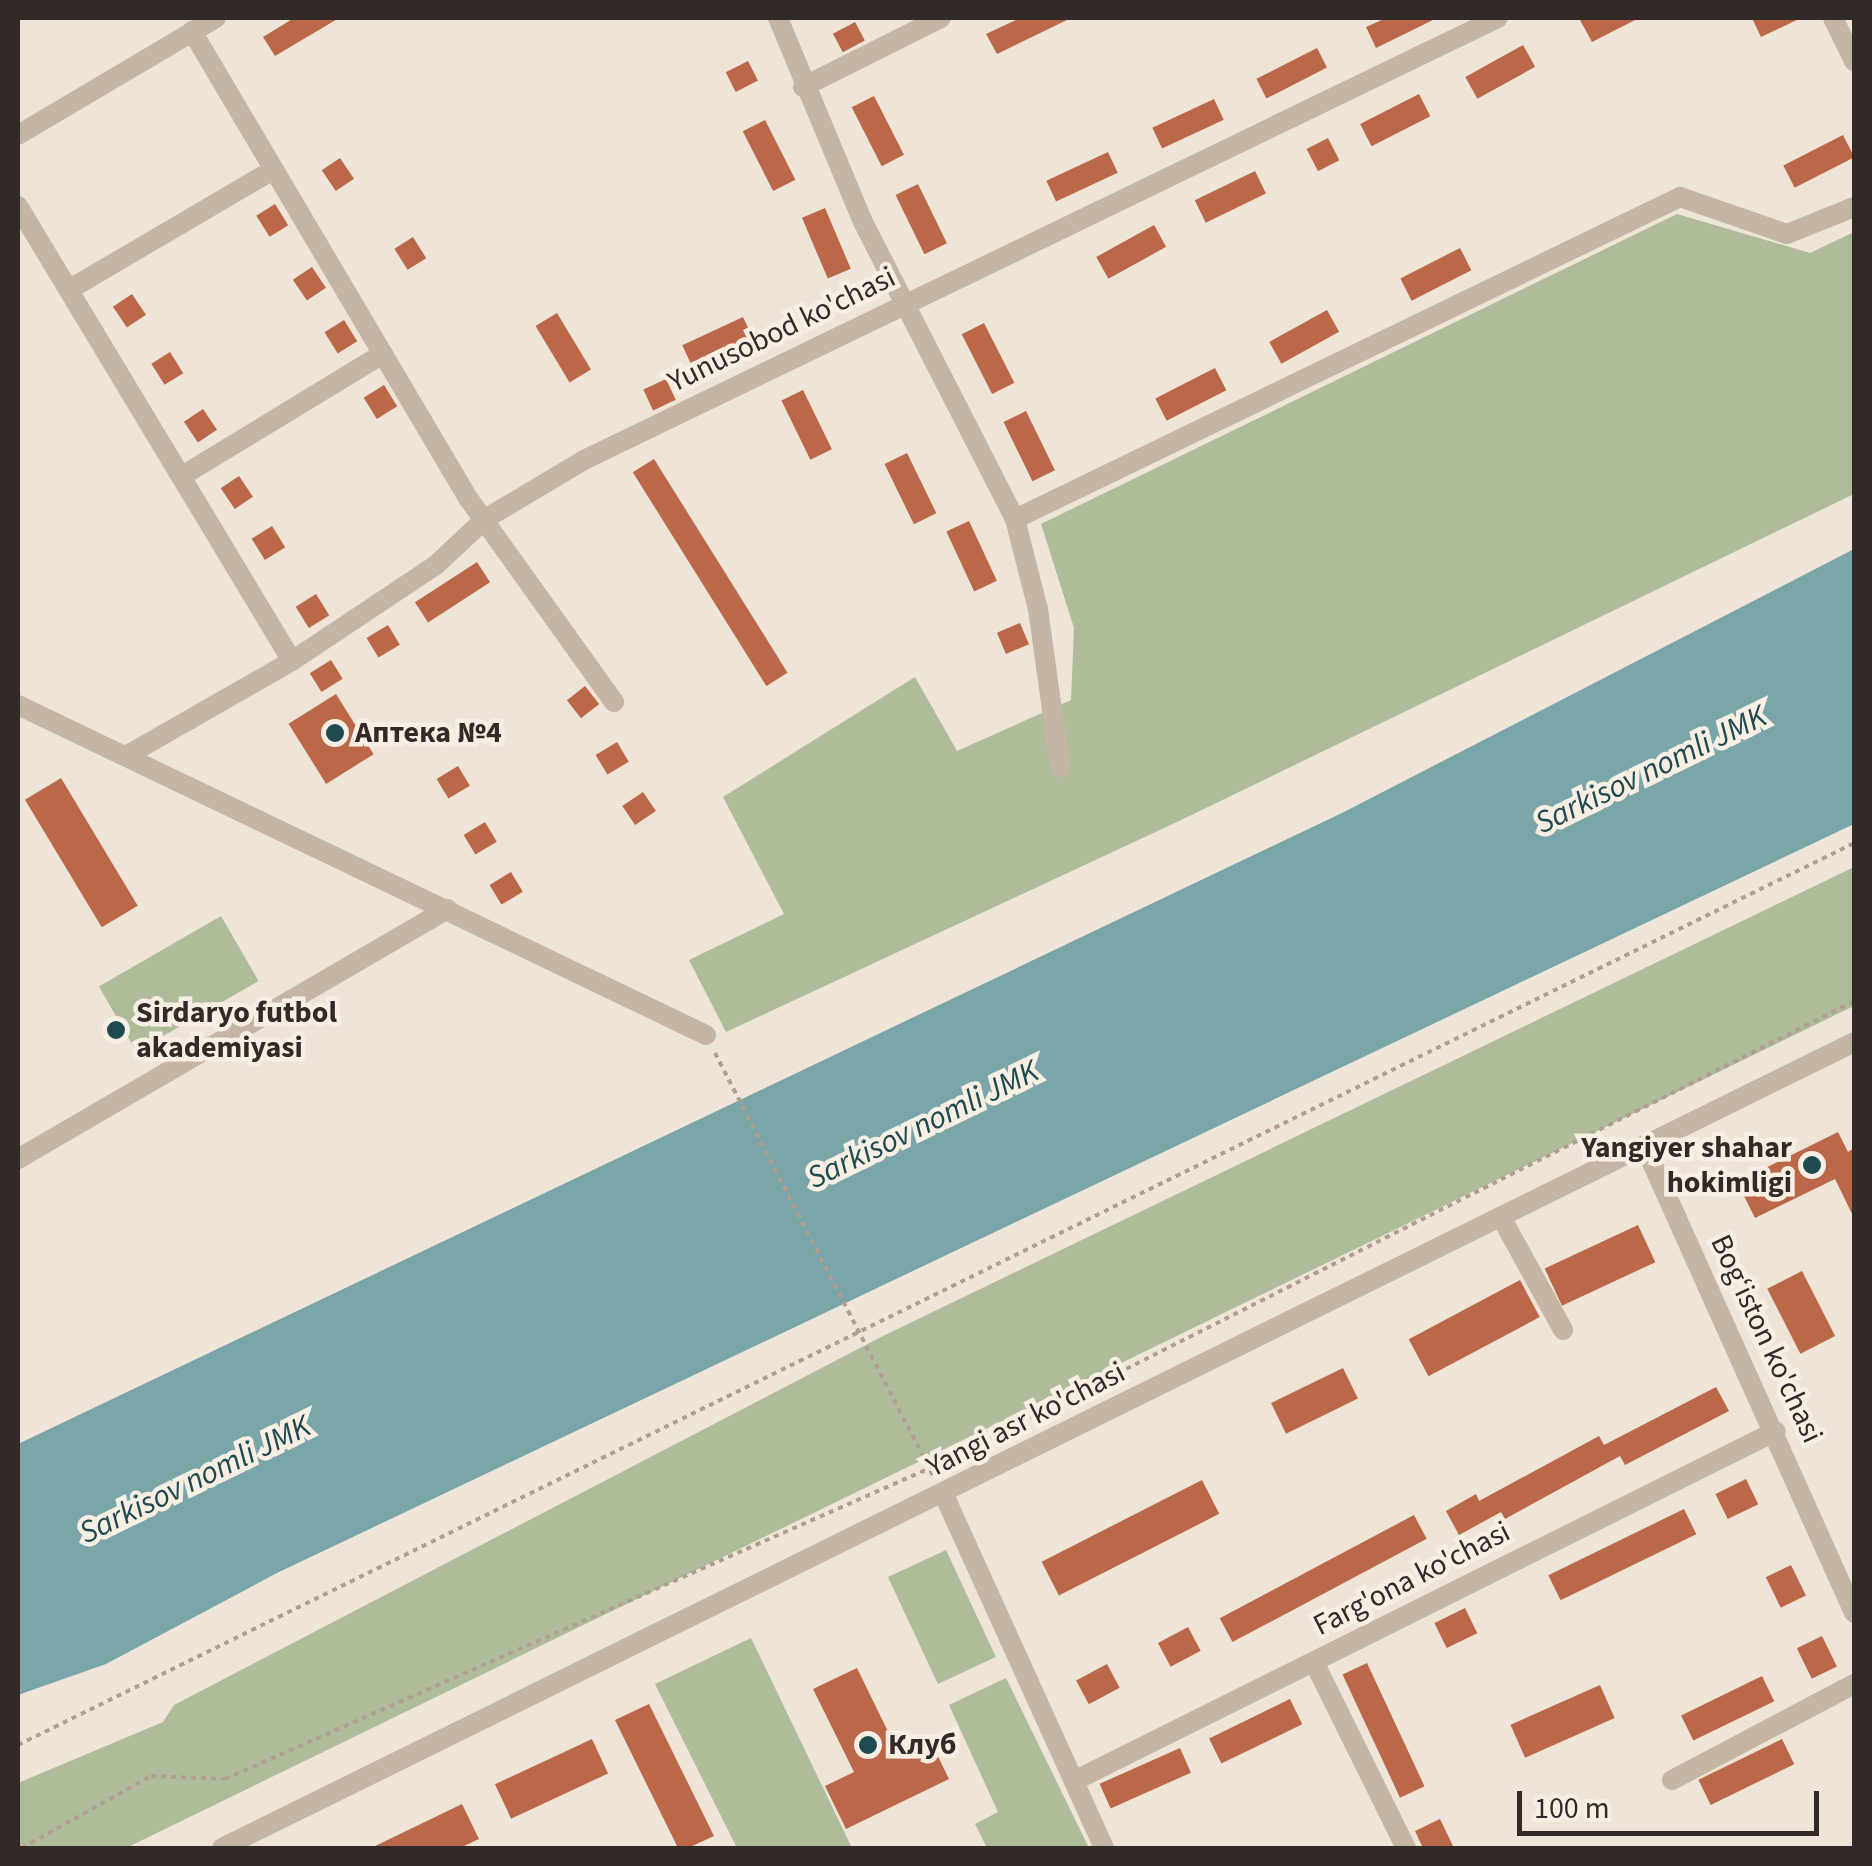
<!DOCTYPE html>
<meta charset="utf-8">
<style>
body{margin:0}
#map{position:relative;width:1872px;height:1866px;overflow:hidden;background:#eee4d8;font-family:"Source Sans 3",sans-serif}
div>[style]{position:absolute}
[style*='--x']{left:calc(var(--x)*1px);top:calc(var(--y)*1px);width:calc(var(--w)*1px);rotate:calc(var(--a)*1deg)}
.green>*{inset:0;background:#afbc9a;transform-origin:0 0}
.water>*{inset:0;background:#7aa5a9}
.building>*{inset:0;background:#bb6849;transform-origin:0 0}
.path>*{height:4px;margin-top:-2px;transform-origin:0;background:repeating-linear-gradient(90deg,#b09f90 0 5px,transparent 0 10px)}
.minor>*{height:20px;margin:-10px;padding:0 10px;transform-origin:10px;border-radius:10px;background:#c5b5a5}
.dots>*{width:28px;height:28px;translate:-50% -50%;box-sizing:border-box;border:5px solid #f7eee4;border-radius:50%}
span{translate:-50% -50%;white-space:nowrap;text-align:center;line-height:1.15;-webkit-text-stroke:9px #f7eee4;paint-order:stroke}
.street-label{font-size:30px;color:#322a26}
.poi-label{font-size:30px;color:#322a26;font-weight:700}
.left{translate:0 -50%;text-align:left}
.right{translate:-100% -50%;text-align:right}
.water-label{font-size:32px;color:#1f4a4f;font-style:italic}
.frame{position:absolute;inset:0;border:20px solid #322a26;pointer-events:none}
.scale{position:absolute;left:1517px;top:1791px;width:302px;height:45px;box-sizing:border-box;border:5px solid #322a26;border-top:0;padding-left:12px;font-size:30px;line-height:35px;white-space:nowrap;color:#322a26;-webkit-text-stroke:8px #f7eee4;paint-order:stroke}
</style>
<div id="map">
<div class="green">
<div style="clip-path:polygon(1677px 214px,1810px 253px,1854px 232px,1854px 494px,1177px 822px,726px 1032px,689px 960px,784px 914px,723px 797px,915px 677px,957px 751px,1071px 700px,1074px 628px,1041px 524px)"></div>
<div style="clip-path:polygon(1854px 867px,1854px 1006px,126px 1848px,18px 1848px,18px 1783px,163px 1722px,174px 1705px,881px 1337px)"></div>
<div style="left:221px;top:916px;width:75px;height:141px;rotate:60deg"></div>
<div style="left:946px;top:1550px;width:118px;height:64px;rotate:65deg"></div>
<div style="clip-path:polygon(751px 1638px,852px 1848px,737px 1848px,655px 1684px)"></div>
<div style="clip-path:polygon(1006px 1678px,1089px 1848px,987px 1848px,975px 1824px,998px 1812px,949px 1705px)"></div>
</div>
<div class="water">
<div style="clip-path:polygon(1854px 549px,1854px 824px,277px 1573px,106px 1664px,18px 1695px,18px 1444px,1344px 812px)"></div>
</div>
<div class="building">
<div style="clip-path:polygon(294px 18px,339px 18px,275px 56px,263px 37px)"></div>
<div style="clip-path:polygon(1020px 18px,1071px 18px,997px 54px,986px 34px)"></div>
<div style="clip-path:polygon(1386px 18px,1437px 18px,1376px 48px,1366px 27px)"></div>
<div style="clip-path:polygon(1579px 18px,1639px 18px,1592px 42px)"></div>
<div style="clip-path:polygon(1752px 18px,1801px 18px,1761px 37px)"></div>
<div style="left:855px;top:22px;width:21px;height:25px;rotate:62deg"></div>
<div style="left:1523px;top:45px;width:25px;height:66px;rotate:61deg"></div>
<div style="left:1317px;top:48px;width:22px;height:68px;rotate:63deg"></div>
<div style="left:748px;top:61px;width:22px;height:25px;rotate:63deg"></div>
<div style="left:1419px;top:94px;width:25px;height:66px;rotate:63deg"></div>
<div style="left:874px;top:96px;width:66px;height:25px;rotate:63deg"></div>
<div style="left:1214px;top:99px;width:23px;height:68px;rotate:65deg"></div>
<div style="left:765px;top:120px;width:67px;height:25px;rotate:63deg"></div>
<div style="left:1843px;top:135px;width:25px;height:67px;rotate:63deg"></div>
<div style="left:1328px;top:138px;width:25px;height:24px;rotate:63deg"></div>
<div style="left:1108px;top:152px;width:23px;height:68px;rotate:65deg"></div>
<div style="left:340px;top:158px;width:25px;height:22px;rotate:56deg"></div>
<div style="left:1255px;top:171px;width:25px;height:67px;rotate:64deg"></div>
<div style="left:918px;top:184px;width:66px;height:25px;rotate:64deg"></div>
<div style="left:275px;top:204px;width:25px;height:22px;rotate:58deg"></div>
<div style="left:825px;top:208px;width:66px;height:25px;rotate:67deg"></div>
<div style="left:1154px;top:225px;width:25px;height:66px;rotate:61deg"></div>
<div style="left:413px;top:237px;width:25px;height:22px;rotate:58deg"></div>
<div style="left:1460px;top:248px;width:25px;height:67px;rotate:63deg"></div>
<div style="left:312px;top:267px;width:25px;height:23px;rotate:56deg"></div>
<div style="left:132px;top:294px;width:25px;height:23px;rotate:56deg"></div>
<div style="left:1327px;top:310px;width:25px;height:66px;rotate:61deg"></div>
<div style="left:557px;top:313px;width:66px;height:25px;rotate:59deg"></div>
<div style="left:743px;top:317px;width:23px;height:67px;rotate:65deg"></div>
<div style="left:344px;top:320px;width:25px;height:23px;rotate:58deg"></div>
<div style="left:984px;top:323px;width:67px;height:25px;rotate:63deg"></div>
<div style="left:170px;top:352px;width:25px;height:22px;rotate:58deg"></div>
<div style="left:1215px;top:368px;width:25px;height:67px;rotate:63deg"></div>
<div style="left:666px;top:379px;width:23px;height:25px;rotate:65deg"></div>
<div style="left:384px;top:385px;width:25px;height:24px;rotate:58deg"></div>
<div style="left:803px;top:390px;width:66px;height:24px;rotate:64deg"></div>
<div style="left:203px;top:409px;width:25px;height:23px;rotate:56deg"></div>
<div style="left:1026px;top:411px;width:66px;height:25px;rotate:64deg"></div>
<div style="left:907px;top:453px;width:67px;height:25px;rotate:64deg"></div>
<div style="left:654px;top:459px;width:252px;height:25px;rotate:58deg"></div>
<div style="left:239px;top:476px;width:25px;height:22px;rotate:56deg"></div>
<div style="left:969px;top:521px;width:66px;height:25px;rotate:65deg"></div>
<div style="left:272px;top:526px;width:25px;height:24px;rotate:58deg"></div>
<div style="left:477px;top:562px;width:24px;height:74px;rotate:57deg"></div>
<div style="left:316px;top:594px;width:25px;height:24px;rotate:58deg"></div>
<div style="left:1020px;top:623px;width:23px;height:25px;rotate:67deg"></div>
<div style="left:388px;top:625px;width:23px;height:25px;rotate:59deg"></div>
<div style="left:331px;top:660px;width:22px;height:25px;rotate:58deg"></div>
<div style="left:585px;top:686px;width:23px;height:23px;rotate:52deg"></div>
<div style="left:336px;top:694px;width:71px;height:56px;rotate:58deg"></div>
<div style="left:617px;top:742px;width:23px;height:25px;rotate:59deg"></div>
<div style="left:458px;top:766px;width:23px;height:25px;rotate:59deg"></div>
<div style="left:61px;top:778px;width:149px;height:42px;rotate:59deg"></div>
<div style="left:643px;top:792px;width:23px;height:25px;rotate:56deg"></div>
<div style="left:485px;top:822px;width:23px;height:25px;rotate:59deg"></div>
<div style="left:511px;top:872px;width:23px;height:25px;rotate:59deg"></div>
<div style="clip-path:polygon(1838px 1132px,1848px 1152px,1854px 1148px,1854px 1218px,1835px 1179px,1755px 1218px,1737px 1182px)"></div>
<div style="left:1638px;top:1225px;width:41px;height:103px;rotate:65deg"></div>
<div style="left:1802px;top:1271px;width:73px;height:39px;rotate:63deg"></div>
<div style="left:1520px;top:1280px;width:42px;height:126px;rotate:62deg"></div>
<div style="left:1343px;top:1368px;width:34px;height:80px;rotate:64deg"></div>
<div style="clip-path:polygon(1716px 1387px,1729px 1411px,1625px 1465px,1620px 1456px,1505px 1519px,1501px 1512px,1459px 1535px,1446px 1511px,1476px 1494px,1479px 1501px,1599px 1436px,1604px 1445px)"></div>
<div style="left:1746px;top:1479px;width:28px;height:34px;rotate:64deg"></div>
<div style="left:1202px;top:1480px;width:38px;height:180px;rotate:63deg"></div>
<div style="left:1684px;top:1509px;width:28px;height:151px;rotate:64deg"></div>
<div style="left:1414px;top:1515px;width:27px;height:220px;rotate:62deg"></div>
<div style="left:1791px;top:1565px;width:34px;height:28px;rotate:64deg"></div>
<div style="left:1465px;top:1608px;width:28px;height:34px;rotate:64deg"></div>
<div style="left:1188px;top:1627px;width:27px;height:34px;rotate:62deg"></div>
<div style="left:1822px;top:1636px;width:34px;height:28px;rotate:64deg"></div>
<div style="left:1367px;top:1663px;width:136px;height:27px;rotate:65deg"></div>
<div style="left:1107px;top:1664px;width:27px;height:35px;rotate:62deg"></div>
<div style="clip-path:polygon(857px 1668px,898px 1752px,929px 1738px,949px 1779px,846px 1829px,825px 1786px,854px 1772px,813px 1689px)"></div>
<div style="left:1762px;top:1676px;width:28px;height:90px;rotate:64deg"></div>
<div style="left:1600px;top:1685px;width:36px;height:98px;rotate:66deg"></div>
<div style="left:1290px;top:1699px;width:28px;height:90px;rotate:64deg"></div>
<div style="clip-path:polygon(649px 1704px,714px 1836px,688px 1848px,678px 1848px,615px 1720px)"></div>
<div style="left:592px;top:1739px;width:38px;height:107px;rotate:65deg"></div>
<div style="left:1782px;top:1739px;width:28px;height:93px;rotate:64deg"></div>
<div style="left:1180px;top:1748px;width:27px;height:88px;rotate:66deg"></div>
<div style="clip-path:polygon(462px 1804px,479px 1839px,460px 1848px,371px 1848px)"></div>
<div style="clip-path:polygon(1440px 1819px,1454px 1848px,1423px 1848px,1415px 1831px)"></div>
</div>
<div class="path">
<div style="--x:715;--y:1053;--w:475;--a:62.7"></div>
<div style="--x:18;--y:1745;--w:2046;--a:-26.16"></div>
<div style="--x:22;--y:1848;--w:148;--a:-29.2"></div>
<div style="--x:151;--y:1776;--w:74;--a:2.3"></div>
<div style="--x:225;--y:1779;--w:771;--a:-23.8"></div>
<div style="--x:930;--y:1468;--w:1035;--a:-26.81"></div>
</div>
<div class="minor">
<div style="--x:778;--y:18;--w:221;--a:67.4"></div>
<div style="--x:863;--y:222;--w:334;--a:62.9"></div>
<div style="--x:1015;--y:519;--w:93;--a:75.7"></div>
<div style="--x:1038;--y:609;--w:160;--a:82.1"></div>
<div style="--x:1833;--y:18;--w:48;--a:64"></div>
<div style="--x:192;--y:31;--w:542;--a:59.42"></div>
<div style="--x:468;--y:498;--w:251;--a:54.4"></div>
<div style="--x:803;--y:87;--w:154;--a:-26.6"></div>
<div style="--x:18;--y:135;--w:230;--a:-30.6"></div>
<div style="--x:18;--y:206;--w:531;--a:58.94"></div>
<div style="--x:70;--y:289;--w:235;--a:-30.4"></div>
<div style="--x:182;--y:476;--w:235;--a:-31.3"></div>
<div style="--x:1015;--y:519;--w:739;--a:-25.84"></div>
<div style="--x:1680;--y:197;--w:113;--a:19.1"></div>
<div style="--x:1787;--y:234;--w:72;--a:-21.9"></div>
<div style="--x:18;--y:705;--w:763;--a:25.62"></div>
<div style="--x:126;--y:756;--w:191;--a:-29.8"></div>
<div style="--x:292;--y:661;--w:173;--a:-33.7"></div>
<div style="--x:436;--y:565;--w:67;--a:-43.2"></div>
<div style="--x:485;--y:519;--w:115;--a:-30.8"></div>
<div style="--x:584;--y:460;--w:1015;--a:-25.81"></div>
<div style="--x:1644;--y:1145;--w:513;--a:65.83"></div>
<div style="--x:18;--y:1159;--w:497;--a:-30.2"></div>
<div style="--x:1501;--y:1217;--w:129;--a:61.2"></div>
<div style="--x:944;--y:1495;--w:388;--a:65.6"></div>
<div style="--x:1314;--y:1662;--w:208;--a:63.7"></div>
<div style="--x:1672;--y:1780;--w:206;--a:-27.8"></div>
<div style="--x:1074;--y:1781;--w:784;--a:-26.5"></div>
<div style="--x:222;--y:1848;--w:1820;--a:-26.28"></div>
</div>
<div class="dots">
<div style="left:335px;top:733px;background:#1f4a4f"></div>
<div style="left:116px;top:1030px;background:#1f4a4f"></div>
<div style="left:1812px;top:1165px;background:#1f4a4f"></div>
<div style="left:868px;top:1745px;background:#1f4a4f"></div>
</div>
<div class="street-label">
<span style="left:782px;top:330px;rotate:-26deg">Yunusobod ko'chasi</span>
<span style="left:1766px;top:1339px;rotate:65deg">Bog‘iston ko'chasi</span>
<span style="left:1026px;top:1420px;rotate:-27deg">Yangi asr ko'chasi</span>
<span style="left:1412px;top:1579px;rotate:-27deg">Farg'ona ko'chasi</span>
</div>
<div class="poi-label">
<span class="left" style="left:355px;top:733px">Аптека №4</span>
<span class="left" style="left:136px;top:1030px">Sirdaryo futbol<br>akademiyasi</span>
<span class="right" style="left:1792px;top:1165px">Yangiyer shahar<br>hokimligi</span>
<span class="left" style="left:888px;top:1745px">Клуб</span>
</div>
<div class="water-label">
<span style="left:1651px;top:770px;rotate:-26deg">Sarkisov nomli JMK</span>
<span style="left:923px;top:1125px;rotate:-26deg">Sarkisov nomli JMK</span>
<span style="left:195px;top:1480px;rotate:-26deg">Sarkisov nomli JMK</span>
</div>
<div class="frame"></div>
<div class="scale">100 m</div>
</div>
